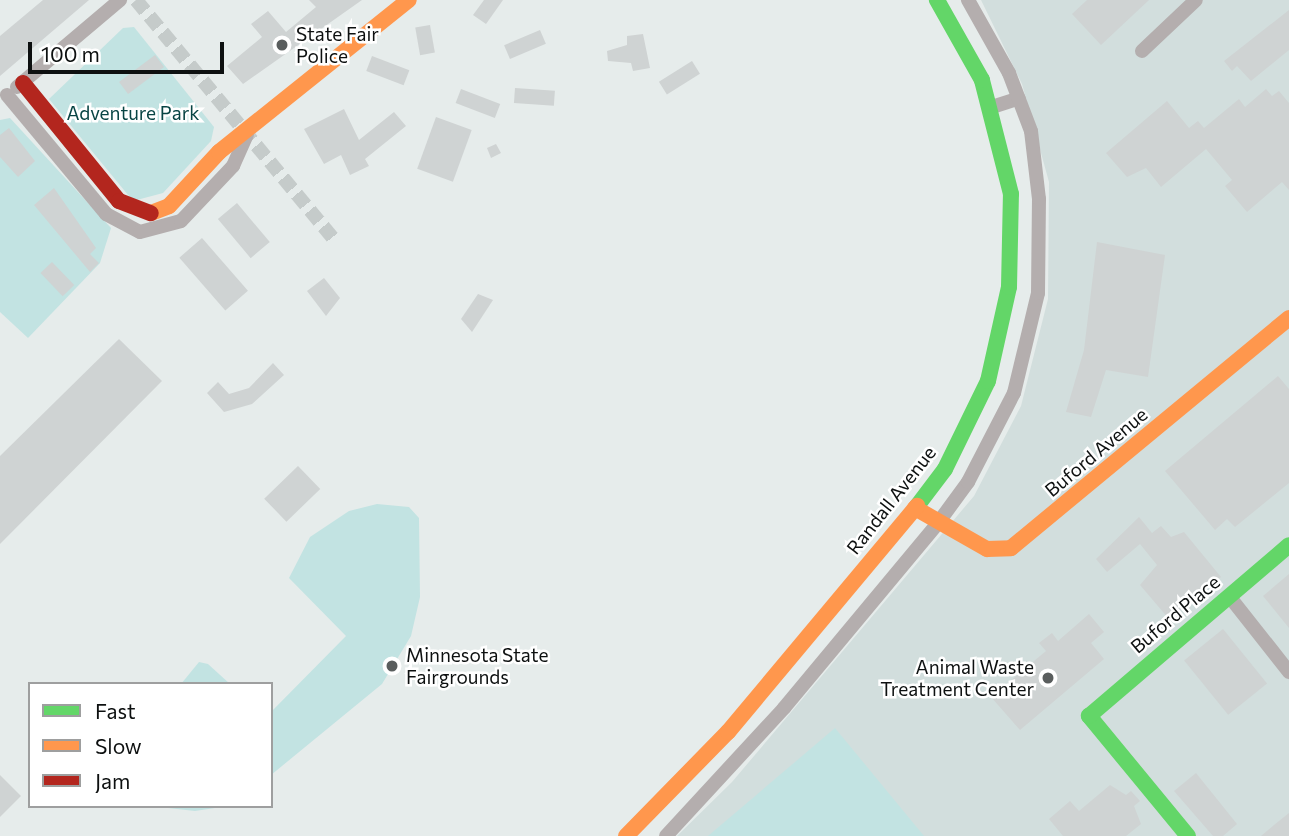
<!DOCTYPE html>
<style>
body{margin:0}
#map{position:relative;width:1289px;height:836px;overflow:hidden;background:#e6eceb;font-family:Commissioner,sans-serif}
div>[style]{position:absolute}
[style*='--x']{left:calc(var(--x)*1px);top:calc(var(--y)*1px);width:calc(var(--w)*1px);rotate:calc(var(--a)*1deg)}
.built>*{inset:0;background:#d2dedd}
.green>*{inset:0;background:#c2e3e2}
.building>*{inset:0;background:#cfd3d3;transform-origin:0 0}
.street-tunnel>*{height:14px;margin-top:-7px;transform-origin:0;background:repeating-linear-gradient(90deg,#c5cbca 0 14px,transparent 0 21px)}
.street>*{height:14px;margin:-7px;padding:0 7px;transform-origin:7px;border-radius:7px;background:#b4aeae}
.fast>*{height:16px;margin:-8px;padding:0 8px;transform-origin:8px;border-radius:8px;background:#63d668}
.slow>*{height:16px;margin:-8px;padding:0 8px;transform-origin:8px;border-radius:8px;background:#ff974d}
.jam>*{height:16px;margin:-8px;padding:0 8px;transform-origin:8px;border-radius:8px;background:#b3261e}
.dots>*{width:19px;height:19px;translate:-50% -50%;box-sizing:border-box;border:4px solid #fff;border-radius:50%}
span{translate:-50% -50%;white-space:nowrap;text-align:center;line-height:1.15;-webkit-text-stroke:5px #fff;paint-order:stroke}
.poi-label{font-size:19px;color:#0d1010}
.left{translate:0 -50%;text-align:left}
.right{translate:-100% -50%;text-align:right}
.park-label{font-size:19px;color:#084444}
.street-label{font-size:19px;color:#0d1010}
.legend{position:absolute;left:28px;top:682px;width:245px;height:126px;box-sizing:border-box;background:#fff;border:2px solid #9e9f9f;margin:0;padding:9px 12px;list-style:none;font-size:21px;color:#0d1010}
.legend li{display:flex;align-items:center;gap:14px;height:35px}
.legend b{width:35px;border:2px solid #9e9f9f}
.scale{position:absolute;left:28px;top:42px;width:196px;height:32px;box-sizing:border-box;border:4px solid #0d1010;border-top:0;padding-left:9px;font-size:21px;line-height:24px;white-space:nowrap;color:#0d1010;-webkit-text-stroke:5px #fff;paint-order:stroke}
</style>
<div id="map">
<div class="built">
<div style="clip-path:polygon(981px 0,1289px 0,1289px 836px,677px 836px,732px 782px,974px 496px,1021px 406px,1048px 299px,1049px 182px,1022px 84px)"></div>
</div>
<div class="green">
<div style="clip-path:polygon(134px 27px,214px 127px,211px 141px,163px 193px,133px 201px,49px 99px,123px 28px)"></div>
<div style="clip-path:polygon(10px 118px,111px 228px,100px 263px,28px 338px,0 312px,0 120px)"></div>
<div style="clip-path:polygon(377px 504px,409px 507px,419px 518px,420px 597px,411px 636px,382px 684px,271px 775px,271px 712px,346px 636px,289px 578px,310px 537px,349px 511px)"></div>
<div style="clip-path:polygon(199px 662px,208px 664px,230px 684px,181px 684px)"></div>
<div style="clip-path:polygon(835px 728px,924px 836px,708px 836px)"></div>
<div style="clip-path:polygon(150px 806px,228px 806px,195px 811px)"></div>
</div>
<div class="building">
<div style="clip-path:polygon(43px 0,89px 0,0 76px,0 36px)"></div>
<div style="clip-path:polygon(309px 0,362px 0,243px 84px,227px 66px,262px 37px,251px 24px,268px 11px,286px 32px,316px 7px)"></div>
<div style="clip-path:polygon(484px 0,503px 0,486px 24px,473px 15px)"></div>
<div style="clip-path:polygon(1087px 0,1149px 0,1101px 45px,1072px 14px)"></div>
<div style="clip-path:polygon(1289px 10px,1289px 50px,1251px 81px,1237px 66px,1232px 71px,1224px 61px)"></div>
<div style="left:430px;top:25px;width:28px;height:15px;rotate:80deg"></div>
<div style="left:540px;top:30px;width:15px;height:39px;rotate:67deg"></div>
<div style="clip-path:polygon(643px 34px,650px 68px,633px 71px,631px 63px,608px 61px,607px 51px,627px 45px,627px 36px)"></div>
<div style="left:155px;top:55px;width:15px;height:45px;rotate:53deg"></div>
<div style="left:372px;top:56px;width:40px;height:16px;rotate:21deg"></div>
<div style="left:692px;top:61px;width:15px;height:39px;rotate:58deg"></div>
<div style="left:515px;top:88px;width:40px;height:15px;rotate:4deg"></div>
<div style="left:461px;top:89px;width:42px;height:15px;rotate:21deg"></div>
<div style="clip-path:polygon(1266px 89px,1272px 96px,1279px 91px,1289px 103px,1289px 190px,1282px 182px,1247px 212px,1225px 186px,1232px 180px,1206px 149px,1161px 187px,1146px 168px,1127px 177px,1106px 153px,1167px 101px,1189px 128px,1198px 121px,1204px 128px,1239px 99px,1245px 107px)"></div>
<div style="clip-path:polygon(344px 109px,359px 140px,394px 112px,406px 126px,365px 159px,369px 166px,350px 175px,341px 155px,324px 164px,304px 129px)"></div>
<div style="left:436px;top:117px;width:38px;height:55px;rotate:20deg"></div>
<div style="clip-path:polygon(9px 128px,35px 161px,18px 177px,0 157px,0 135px)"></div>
<div style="clip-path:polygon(496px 144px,501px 153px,491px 158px,487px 148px)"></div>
<div style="clip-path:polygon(54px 188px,96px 248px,90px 254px,99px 263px,90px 272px,34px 205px)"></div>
<div style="left:237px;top:203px;width:51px;height:25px;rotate:50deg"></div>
<div style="left:202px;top:238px;width:70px;height:30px;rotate:49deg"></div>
<div style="clip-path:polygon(1097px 242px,1165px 255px,1148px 377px,1106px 370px,1091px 417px,1066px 412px,1084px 350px)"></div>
<div style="left:52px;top:262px;width:32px;height:16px;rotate:46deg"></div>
<div style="clip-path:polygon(324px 278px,340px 298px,326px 316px,307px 291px)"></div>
<div style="clip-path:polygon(478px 294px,493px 300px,472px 332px,461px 319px)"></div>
<div style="clip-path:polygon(119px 339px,162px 381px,0 544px,0 456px)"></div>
<div style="clip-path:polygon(273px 363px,284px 375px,252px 404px,224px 412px,207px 393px,218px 382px,229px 394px,249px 388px)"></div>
<div style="clip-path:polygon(1278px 376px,1289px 389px,1289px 483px,1235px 527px,1227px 519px,1215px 530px,1165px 471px)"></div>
<div style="left:298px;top:466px;width:32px;height:47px;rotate:46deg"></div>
<div style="clip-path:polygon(1139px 517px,1152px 533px,1161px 526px,1171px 537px,1184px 532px,1221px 577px,1169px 619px,1140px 585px,1157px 565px,1140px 544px,1107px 572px,1096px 559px)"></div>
<div style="clip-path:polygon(1289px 574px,1289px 628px,1263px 596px)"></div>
<div style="clip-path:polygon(1089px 614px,1104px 632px,1091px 643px,1104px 659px,1020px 730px,991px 697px,1046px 651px,1039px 643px,1052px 633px,1058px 641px)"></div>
<div style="left:1223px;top:629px;width:70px;height:50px;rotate:51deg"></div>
<div style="clip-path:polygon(1196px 773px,1237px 824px,1223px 836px,1213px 836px,1174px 791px)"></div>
<div style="clip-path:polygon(0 775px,21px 796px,0 817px)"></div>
<div style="clip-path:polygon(1110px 785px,1126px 795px,1131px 791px,1140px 801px,1134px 806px,1141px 824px,1126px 836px,1063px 836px,1049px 819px,1070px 801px,1079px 811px)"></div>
<div style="clip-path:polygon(1289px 813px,1289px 836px,1261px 836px,1274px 825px)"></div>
</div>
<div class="street-tunnel">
<div style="--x:136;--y:0;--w:309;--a:50.4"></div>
</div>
<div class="street">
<div style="--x:1142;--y:51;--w:74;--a:-43.4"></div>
<div style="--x:17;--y:87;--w:135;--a:-40.2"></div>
<div style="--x:7;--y:95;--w:155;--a:50.2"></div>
<div style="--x:106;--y:214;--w:38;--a:28"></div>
<div style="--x:140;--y:232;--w:42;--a:-15"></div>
<div style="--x:181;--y:221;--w:76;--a:-46.6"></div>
<div style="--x:233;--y:166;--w:34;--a:-66"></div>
<div style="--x:992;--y:107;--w:28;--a:-18"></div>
<div style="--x:1229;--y:596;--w:97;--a:51.7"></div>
<div style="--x:666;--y:836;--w:174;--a:-47.3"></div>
<div style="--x:784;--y:708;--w:241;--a:-50.2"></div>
<div style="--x:938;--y:523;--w:51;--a:-53.8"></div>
<div style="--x:968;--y:482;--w:100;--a:-62.7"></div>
<div style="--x:1014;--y:393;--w:103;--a:-76.5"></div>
<div style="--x:1038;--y:293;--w:94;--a:-89.4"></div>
<div style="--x:1039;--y:199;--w:68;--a:-96.7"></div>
<div style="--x:1031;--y:131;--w:62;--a:-110.8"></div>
<div style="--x:1009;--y:73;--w:84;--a:-119.3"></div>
</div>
<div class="fast">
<div style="--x:917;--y:506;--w:46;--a:-52.9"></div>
<div style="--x:945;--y:469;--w:98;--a:-64"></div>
<div style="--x:988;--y:381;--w:96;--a:-77.4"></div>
<div style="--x:1009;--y:287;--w:93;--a:-88.8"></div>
<div style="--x:1011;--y:194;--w:118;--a:-104.3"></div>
<div style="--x:982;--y:80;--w:92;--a:-119.4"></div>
<div style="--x:1188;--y:836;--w:156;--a:-129.5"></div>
<div style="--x:1089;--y:716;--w:263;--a:-40.5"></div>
</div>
<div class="slow">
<div style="--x:151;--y:213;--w:19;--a:-21"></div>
<div style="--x:169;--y:206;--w:74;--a:-47.2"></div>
<div style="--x:219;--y:152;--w:243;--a:-38.7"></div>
<div style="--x:915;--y:508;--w:83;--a:29.7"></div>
<div style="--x:987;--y:549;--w:24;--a:-2"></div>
<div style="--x:1011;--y:548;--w:361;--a:-39.6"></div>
<div style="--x:626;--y:836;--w:146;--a:-45.6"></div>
<div style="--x:728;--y:732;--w:295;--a:-50.1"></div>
</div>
<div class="jam">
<div style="--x:23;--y:83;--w:152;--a:50.9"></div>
<div style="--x:119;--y:201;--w:34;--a:21"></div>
</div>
<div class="dots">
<div style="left:282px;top:45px;background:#595d5d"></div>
<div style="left:392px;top:666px;background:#595d5d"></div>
<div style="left:1048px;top:678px;background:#595d5d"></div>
</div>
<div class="poi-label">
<span class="left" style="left:296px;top:45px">State Fair<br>Police</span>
<span class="left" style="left:406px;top:666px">Minnesota State<br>Fairgrounds</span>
<span class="right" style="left:1034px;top:678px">Animal Waste<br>Treatment Center</span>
</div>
<div class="park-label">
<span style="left:133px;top:113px">Adventure Park</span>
</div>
<div class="street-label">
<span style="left:1096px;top:452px;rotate:-40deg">Buford Avenue</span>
<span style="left:891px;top:500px;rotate:-52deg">Randall Avenue</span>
<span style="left:1175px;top:614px;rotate:-40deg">Buford Place</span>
</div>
<ul class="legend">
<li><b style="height:9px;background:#63d668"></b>Fast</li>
<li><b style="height:9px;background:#ff974d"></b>Slow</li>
<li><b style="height:9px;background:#b3261e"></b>Jam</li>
</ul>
<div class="scale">100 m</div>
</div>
